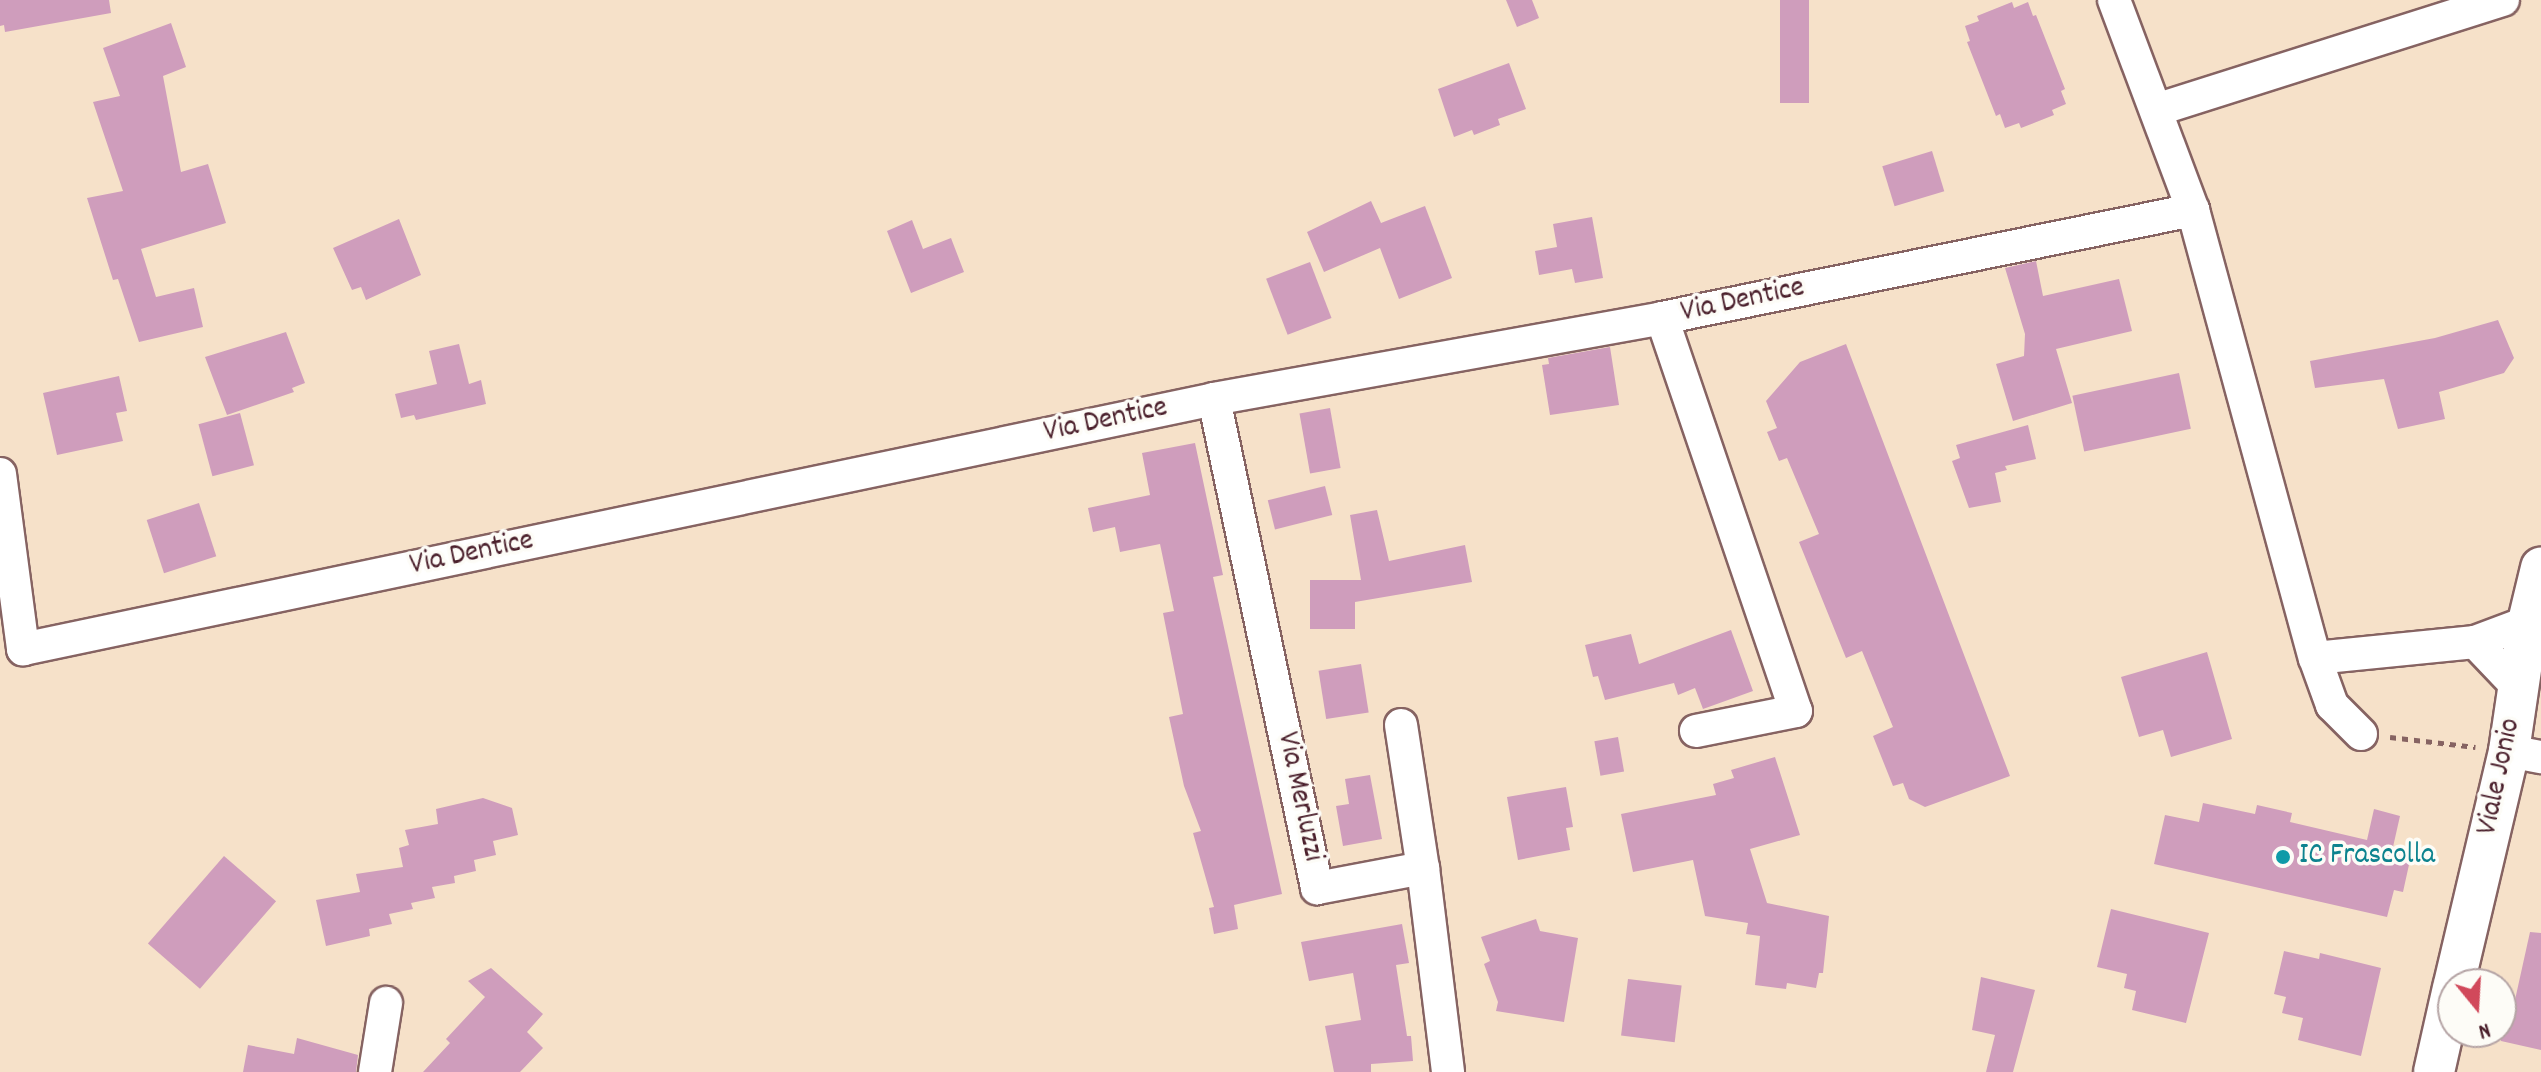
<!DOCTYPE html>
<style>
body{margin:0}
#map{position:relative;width:2541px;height:1072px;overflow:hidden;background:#f6e1c9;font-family:Dekko,sans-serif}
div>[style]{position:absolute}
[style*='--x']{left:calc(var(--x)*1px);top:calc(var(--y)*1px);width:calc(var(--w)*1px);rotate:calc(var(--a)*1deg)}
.building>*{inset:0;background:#cf9dbc;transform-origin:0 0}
.path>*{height:5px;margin-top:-2.5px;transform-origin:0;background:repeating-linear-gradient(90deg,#866362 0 6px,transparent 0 12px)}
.roads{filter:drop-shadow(2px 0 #866362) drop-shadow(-2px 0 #866362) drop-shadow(0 2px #866362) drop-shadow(0 -2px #866362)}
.minor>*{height:32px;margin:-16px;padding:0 16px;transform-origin:16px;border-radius:16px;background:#fff}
.tertiary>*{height:40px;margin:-20px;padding:0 20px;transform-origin:20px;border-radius:20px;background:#fff}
.dots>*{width:22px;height:22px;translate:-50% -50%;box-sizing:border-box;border:4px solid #fdfcf7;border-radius:50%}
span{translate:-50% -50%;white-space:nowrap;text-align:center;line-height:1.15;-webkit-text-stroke:7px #fdfcf7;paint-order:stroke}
.street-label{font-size:30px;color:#4a1f2b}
.culture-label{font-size:30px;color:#0d838f}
.left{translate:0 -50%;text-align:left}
.north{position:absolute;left:2437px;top:968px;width:80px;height:80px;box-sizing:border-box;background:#fdfcf7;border:2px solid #b5a4a5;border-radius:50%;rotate:162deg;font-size:22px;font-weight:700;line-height:32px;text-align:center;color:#4a1f2b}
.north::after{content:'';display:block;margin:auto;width:28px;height:36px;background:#d1495b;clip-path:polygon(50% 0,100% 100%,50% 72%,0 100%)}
</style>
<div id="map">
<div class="building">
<div style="clip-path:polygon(0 0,109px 0,111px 13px,5px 32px,4px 25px,0 26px)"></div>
<div style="clip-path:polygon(1506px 0,1532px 0,1539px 18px,1517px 27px)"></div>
<div style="left:1780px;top:0;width:29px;height:103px"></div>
<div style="clip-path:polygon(2012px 2px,2014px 8px,2028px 2px,2033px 16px,2036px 15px,2065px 89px,2061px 91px,2066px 104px,2052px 110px,2054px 115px,2021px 128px,2019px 123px,2005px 128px,2000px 114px,1996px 116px,1967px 42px,1970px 41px,1965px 26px,1979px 21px,1977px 16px)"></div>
<div style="clip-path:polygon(171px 23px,186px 67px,163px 76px,181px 172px,208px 164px,226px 223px,141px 249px,156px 297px,194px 288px,203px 327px,139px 342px,118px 279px,113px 280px,87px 198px,123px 191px,93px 102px,120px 96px,103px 48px)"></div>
<div style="clip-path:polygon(1509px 63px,1526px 109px,1498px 119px,1500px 125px,1474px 135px,1472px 130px,1454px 137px,1438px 89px)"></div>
<div style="left:1932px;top:151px;width:42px;height:52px;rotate:73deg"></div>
<div style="clip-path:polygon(1371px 201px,1381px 223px,1425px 206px,1452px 278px,1399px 299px,1380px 248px,1324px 272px,1307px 232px)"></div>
<div style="clip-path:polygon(1592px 217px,1603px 278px,1575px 283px,1572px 269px,1539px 275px,1535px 251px,1557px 247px,1553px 224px)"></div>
<div style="clip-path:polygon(399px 219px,421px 275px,366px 300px,361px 287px,352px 290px,333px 248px)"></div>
<div style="clip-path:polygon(912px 220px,923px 249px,951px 238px,964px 272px,911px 293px,887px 231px)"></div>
<div style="clip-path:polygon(2036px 261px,2043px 296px,2119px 279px,2132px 331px,2056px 349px,2072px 403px,2013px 421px,1996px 364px,2024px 356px,2025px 334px,2005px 268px)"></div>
<div style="left:1310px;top:262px;width:60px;height:47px;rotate:69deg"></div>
<div style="clip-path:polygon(2498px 320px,2514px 358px,2504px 373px,2439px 392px,2445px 419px,2398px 429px,2384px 379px,2315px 388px,2310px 361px,2435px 338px)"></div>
<div style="clip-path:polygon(286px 332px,305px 383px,292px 388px,294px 392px,227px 415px,205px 357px)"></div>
<div style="clip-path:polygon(459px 344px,469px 384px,481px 380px,486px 404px,416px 420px,414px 415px,401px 418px,395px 394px,437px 384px,429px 351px)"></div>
<div style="clip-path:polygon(1846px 344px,2010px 776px,1925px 807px,1909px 799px,1903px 783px,1893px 786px,1873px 736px,1893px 727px,1862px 651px,1846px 658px,1799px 542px,1819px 534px,1787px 458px,1779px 461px,1767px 432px,1777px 428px,1766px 401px,1800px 362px)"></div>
<div style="clip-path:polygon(1610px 347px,1619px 405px,1550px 415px,1542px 365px,1549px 364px,1548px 358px)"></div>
<div style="left:2179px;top:373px;width:57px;height:109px;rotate:78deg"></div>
<div style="clip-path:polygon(119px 376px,127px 411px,116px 413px,123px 441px,57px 455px,43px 393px)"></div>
<div style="left:1330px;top:408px;width:61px;height:31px;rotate:80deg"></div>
<div style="left:240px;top:413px;width:54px;height:43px;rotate:75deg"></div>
<div style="clip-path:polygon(2028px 425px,2036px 459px,2005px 466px,2007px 470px,1995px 473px,2001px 502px,1969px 508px,1952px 461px,1960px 458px,1956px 445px)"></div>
<div style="clip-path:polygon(1195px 443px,1223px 575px,1213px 577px,1282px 894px,1234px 905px,1238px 929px,1214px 934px,1209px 908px,1214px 907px,1193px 833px,1201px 831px,1184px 786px,1169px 717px,1183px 714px,1163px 613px,1174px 611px,1160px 544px,1120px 552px,1115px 527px,1093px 532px,1088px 508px,1150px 495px,1142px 453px)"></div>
<div style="left:1325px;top:486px;width:30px;height:59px;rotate:76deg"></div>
<div style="left:199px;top:503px;width:56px;height:55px;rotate:72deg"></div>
<div style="clip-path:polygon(1377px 510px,1389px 561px,1465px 545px,1472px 582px,1355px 602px,1355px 629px,1310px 629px,1310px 580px,1361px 580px,1350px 515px)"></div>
<div style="clip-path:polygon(1731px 630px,1753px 691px,1703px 709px,1695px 688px,1678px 695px,1674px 683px,1605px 700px,1598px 676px,1593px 677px,1585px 645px,1631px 634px,1639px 664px)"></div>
<div style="clip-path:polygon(2207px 652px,2232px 739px,2171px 757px,2163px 730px,2139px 737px,2121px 677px)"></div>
<div style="left:1361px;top:664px;width:49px;height:43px;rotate:81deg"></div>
<div style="left:1618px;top:737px;width:35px;height:24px;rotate:80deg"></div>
<div style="clip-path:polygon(1775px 757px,1800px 835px,1750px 849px,1767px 903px,1829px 916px,1823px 973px,1819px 973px,1816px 988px,1787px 983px,1786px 989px,1755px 985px,1760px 936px,1746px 934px,1748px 923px,1705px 916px,1693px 860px,1633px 872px,1621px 814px,1716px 795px,1713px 784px,1734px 778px,1731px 770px)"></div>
<div style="clip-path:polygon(1370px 775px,1382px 839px,1343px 846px,1336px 806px,1349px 804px,1345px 779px)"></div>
<div style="clip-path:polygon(1566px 787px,1573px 827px,1566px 828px,1570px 850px,1518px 860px,1507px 797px)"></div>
<div style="clip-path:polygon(483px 798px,512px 808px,518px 835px,493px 841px,496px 855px,474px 860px,476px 871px,454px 876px,455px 883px,432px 887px,435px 898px,411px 903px,413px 909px,389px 914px,392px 924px,369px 929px,370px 936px,326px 946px,316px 900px,360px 892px,356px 874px,403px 867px,399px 848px,409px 845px,405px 830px,438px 824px,436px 809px)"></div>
<div style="clip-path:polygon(2203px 803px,2255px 814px,2257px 805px,2292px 813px,2290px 822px,2367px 840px,2374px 809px,2400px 816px,2393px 847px,2412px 851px,2403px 892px,2394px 890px,2387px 917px,2154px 864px,2165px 815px,2199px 822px)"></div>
<div style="left:224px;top:856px;width:69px;height:116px;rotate:41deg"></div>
<div style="clip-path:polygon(2111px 909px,2209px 933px,2186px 1023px,2132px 1010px,2136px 991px,2124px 988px,2127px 974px,2097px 967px)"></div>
<div style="clip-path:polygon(1536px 919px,1540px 931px,1578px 938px,1564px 1022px,1496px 1011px,1498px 1002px,1484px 964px,1490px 961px,1481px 937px)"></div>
<div style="clip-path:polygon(1402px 924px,1409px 963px,1396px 965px,1407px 1036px,1411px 1036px,1413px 1061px,1371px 1064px,1371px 1072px,1334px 1072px,1325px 1026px,1361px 1020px,1353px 973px,1309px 981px,1301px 942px)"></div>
<div style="clip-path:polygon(2530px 932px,2541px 933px,2541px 1050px,2501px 1041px,2501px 1015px,2511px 1018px)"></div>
<div style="clip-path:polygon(2284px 951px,2319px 959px,2320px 953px,2381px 968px,2361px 1056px,2298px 1040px,2303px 1018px,2282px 1013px,2286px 997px,2274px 994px)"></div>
<div style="clip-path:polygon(491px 968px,543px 1014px,527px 1032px,543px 1048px,520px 1072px,423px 1072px,450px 1043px,446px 1039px,485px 997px,468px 981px)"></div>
<div style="clip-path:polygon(1981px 977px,2035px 990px,2013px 1072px,1986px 1072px,1995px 1035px,1972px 1030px)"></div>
<div style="left:1628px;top:979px;width:54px;height:57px;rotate:7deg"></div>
<div style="clip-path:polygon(297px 1038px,358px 1055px,356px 1072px,243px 1072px,248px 1045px,294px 1054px)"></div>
</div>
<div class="path">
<div style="--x:2390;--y:737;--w:86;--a:6.7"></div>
</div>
<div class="roads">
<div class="minor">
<div style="--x:2114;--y:0;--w:224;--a:69.4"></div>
<div style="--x:2193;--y:210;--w:464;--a:74.8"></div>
<div style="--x:2315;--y:658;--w:50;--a:70.1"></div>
<div style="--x:2332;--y:705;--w:41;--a:45"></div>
<div style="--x:2156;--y:110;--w:364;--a:-17.6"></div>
<div style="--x:1662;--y:318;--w:415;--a:71.2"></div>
<div style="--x:1796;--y:711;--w:102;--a:168.7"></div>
<div style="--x:1214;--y:399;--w:500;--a:78.1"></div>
<div style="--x:1317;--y:888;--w:108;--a:-10.7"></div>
<div style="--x:1423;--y:868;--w:206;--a:83"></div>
<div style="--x:0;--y:474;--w:177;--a:82.5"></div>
<div style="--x:23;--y:649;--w:1217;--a:-11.85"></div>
<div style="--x:1214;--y:399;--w:455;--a:-10.2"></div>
<div style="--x:1662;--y:318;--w:542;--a:-11.5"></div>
<div style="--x:2475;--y:642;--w:62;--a:46.3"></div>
<div style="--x:2315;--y:658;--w:161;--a:-5.7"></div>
<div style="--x:2475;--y:642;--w:57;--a:-20.7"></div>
<div style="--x:1401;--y:725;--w:145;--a:81.3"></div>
<div style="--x:2509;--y:751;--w:33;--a:11"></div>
<div style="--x:375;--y:1072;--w:70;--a:-80.9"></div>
</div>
<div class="tertiary">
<div style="--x:2454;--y:984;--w:239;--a:-76.7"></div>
<div style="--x:2509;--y:751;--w:130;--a:-81.6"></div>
<div style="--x:2528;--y:622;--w:56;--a:-76.5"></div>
<div style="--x:2434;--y:1072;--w:86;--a:-77.3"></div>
</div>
</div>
<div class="dots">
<div style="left:2283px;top:857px;background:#0f9aa8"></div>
</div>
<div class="street-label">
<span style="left:1743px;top:302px;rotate:-12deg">Via Dentice</span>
<span style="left:1106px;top:422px;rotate:-12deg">Via Dentice</span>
<span style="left:472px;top:555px;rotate:-12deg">Via Dentice</span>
<span style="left:2501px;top:777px;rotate:-78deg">Viale Jonio</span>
<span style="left:1298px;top:797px;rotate:78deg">Via Merluzzi</span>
</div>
<div class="culture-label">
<span class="left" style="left:2299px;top:857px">IC Frascolla</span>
</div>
<div class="north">N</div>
</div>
